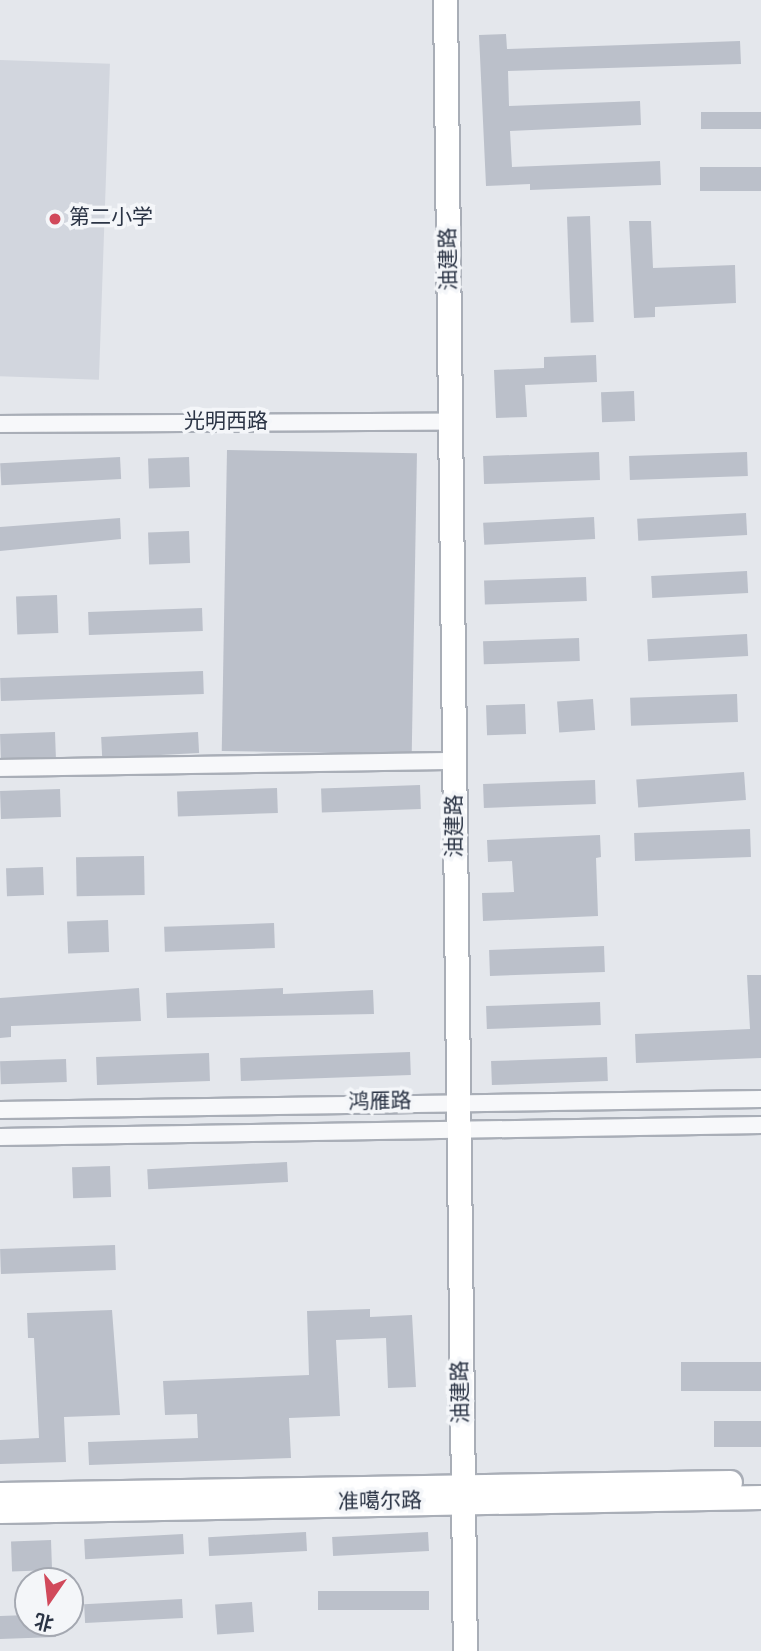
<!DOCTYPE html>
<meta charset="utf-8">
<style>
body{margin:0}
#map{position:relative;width:761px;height:1651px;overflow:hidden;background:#e4e7ec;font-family:Overpass,"Noto Sans SC",sans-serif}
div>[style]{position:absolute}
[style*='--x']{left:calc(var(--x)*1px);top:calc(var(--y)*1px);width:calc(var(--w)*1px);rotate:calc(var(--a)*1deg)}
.built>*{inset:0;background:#d2d6de;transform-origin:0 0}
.building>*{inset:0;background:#bbc0ca;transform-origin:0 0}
.roads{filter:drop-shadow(2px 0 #a9aeb7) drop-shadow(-2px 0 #a9aeb7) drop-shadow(0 2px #a9aeb7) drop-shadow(0 -2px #a9aeb7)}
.street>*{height:16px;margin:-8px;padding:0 8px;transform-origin:8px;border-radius:8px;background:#f7f8fa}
.secondary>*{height:23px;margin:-11.5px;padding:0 11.5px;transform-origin:11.5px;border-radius:11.5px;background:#fff}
.dots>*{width:19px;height:19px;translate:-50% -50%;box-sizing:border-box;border:4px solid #f4f6f9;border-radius:50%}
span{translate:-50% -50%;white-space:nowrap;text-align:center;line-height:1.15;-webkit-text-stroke:7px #f4f6f9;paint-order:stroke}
.poi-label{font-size:21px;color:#2b3445}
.left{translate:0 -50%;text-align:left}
.street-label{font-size:21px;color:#2b3445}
.north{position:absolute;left:14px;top:1567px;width:70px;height:70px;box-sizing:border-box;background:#f4f6f9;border:2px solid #a4a8b1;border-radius:50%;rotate:194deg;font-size:19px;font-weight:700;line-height:28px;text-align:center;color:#2b3445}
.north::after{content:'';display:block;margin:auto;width:24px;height:32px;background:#d1495b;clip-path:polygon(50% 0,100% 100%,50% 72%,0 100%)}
</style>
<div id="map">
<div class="built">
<div style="left:0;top:60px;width:110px;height:316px;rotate:2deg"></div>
</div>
<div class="building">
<div style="clip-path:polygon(506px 34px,507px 49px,740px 41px,741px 64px,508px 71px,509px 106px,640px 101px,641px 125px,510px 131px,512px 167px,660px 161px,661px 185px,530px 190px,530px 184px,486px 186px,479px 35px)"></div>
<div style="left:761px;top:112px;width:17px;height:60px;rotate:90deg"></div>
<div style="left:761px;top:167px;width:24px;height:61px;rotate:90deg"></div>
<div style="left:590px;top:216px;width:106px;height:23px;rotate:88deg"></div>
<div style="clip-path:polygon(629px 221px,651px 221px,653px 268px,735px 265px,736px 303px,655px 307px,655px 317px,634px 318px)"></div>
<div style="clip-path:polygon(596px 355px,597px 382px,525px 385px,527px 417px,496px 418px,494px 370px,544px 368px,544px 357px)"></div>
<div style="left:634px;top:391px;width:30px;height:33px;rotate:88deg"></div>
<div style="left:227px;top:450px;width:190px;height:301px;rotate:1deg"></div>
<div style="left:599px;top:452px;width:28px;height:116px;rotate:88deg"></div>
<div style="left:747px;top:452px;width:24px;height:118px;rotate:88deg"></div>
<div style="left:120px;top:457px;width:22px;height:120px;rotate:87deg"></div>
<div style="left:189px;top:457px;width:30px;height:41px;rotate:88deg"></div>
<div style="left:746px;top:513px;width:22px;height:109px;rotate:87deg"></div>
<div style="left:594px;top:517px;width:22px;height:111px;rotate:87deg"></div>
<div style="clip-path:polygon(120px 518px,121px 539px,0 551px,0 527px)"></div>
<div style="left:189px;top:531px;width:32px;height:41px;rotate:88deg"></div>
<div style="left:747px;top:571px;width:22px;height:96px;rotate:87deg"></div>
<div style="left:586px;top:577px;width:24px;height:102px;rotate:88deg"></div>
<div style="left:57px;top:595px;width:38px;height:41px;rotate:88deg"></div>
<div style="left:202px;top:608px;width:23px;height:114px;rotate:88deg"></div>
<div style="left:747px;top:634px;width:22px;height:100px;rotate:87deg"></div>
<div style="left:579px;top:638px;width:23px;height:96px;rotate:88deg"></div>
<div style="left:203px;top:671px;width:23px;height:203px;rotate:88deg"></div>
<div style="left:737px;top:694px;width:28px;height:107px;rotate:88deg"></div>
<div style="left:593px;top:699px;width:31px;height:36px;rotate:86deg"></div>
<div style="left:525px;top:704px;width:30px;height:39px;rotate:88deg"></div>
<div style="left:55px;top:732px;width:25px;height:55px;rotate:88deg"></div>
<div style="left:198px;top:732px;width:21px;height:97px;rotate:87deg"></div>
<div style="left:744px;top:772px;width:28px;height:108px;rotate:86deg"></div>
<div style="left:595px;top:780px;width:24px;height:112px;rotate:88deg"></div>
<div style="left:420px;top:785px;width:24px;height:99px;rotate:88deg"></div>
<div style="left:277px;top:788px;width:25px;height:100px;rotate:88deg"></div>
<div style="left:60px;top:789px;width:28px;height:60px;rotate:88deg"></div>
<div style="left:750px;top:829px;width:28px;height:116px;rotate:88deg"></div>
<div style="clip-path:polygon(600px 835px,601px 857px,596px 858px,598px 916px,483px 921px,482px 893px,514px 892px,512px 861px,488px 862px,487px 840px)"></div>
<div style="left:144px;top:856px;width:39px;height:68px;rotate:89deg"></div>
<div style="left:43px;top:867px;width:28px;height:37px;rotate:88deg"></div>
<div style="left:108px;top:920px;width:32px;height:41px;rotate:88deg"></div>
<div style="left:274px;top:923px;width:25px;height:110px;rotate:88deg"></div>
<div style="left:604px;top:946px;width:26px;height:115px;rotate:88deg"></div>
<div style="clip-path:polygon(747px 975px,761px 975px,761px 1058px,636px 1063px,635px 1034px,750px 1029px)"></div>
<div style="clip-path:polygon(139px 988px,141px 1021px,11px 1026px,11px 1037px,0 1038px,0 998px)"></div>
<div style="clip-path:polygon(283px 988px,283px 994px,373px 990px,374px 1014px,167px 1018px,166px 993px)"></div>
<div style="left:600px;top:1002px;width:23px;height:114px;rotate:88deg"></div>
<div style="left:410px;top:1052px;width:23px;height:170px;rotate:88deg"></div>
<div style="left:209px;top:1053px;width:28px;height:113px;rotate:88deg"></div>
<div style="left:607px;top:1057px;width:24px;height:116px;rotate:88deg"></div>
<div style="left:66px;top:1059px;width:23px;height:66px;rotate:88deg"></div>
<div style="left:287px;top:1162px;width:20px;height:140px;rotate:87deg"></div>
<div style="left:110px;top:1166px;width:31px;height:38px;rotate:88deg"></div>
<div style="left:115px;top:1245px;width:25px;height:115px;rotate:88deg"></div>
<div style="clip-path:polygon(370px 1309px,370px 1317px,412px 1315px,416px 1387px,388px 1388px,386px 1338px,336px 1340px,340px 1416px,289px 1418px,291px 1458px,89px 1465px,88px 1442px,198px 1438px,197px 1414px,165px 1415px,163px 1381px,309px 1375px,307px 1311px)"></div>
<div style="clip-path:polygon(112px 1310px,120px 1415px,64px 1417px,66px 1462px,0 1464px,0 1440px,39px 1438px,34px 1338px,28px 1338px,27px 1313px)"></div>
<div style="left:761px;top:1362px;width:29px;height:80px;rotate:90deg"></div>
<div style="left:761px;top:1421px;width:26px;height:47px;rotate:90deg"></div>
<div style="left:306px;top:1532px;width:19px;height:98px;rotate:87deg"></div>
<div style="left:428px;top:1532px;width:19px;height:96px;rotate:87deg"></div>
<div style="left:183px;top:1534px;width:20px;height:99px;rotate:87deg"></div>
<div style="left:51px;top:1540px;width:30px;height:40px;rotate:88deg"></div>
<div style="left:429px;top:1591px;width:19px;height:111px;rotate:90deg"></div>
<div style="left:182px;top:1599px;width:19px;height:98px;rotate:87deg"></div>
<div style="left:252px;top:1602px;width:30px;height:37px;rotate:86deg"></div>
<div style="clip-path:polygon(28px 1615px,28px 1623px,56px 1623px,56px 1637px,0 1639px,0 1616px)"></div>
</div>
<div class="roads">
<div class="street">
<div style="--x:0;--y:424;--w:453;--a:-0.3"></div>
<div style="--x:0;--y:768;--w:455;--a:-0.9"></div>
<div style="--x:0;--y:1110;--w:761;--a:-0.83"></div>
<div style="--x:0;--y:1137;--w:761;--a:-0.9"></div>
</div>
<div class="secondary">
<div style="--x:445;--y:0;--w:1651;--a:89.31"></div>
<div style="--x:0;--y:1494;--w:730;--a:-0.94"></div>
<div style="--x:0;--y:1511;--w:761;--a:-1.05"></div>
</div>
</div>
<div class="dots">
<div style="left:55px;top:219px;background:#d1495b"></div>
</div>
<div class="poi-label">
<span class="left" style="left:69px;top:219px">第二小学</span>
</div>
<div class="street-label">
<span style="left:450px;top:259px;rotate:-91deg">油建路</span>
<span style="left:226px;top:423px">光明西路</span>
<span style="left:456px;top:826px;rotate:-90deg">油建路</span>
<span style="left:380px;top:1103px;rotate:-1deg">鸿雁路</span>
<span style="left:462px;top:1392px;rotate:-91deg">油建路</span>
<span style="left:380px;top:1503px;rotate:-1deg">准噶尔路</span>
</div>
<div class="north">北</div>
</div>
